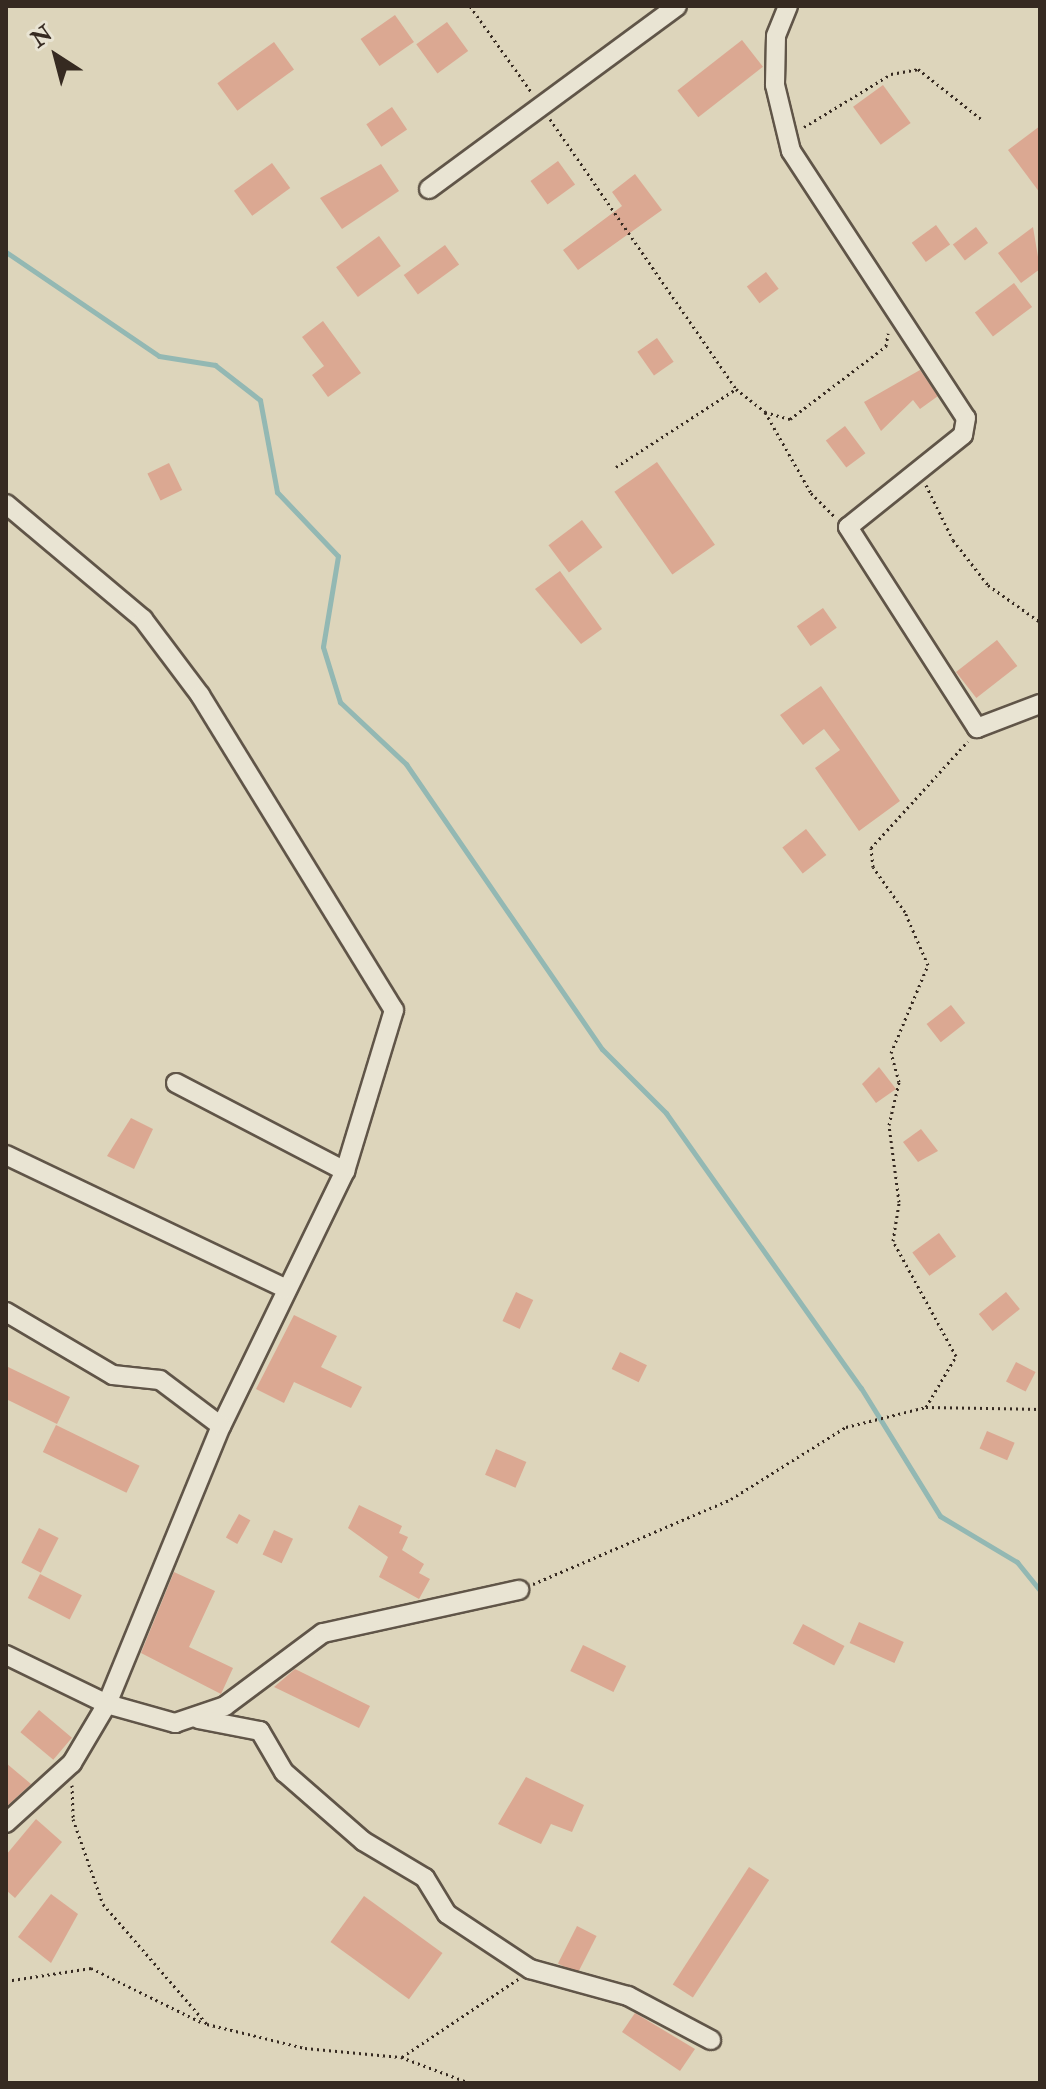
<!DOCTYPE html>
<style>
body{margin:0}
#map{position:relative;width:1046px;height:2089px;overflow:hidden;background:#ddd5bb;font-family:"IM FELL Double Pica",serif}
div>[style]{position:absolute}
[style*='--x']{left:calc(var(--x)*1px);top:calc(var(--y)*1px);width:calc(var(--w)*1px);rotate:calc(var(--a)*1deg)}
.stream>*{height:5px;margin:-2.5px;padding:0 2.5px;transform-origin:2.5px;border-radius:2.5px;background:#93b8b3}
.building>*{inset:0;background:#dba892;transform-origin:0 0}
.path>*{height:3px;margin-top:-1.5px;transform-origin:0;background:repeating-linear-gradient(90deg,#362a21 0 2px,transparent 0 6px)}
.roads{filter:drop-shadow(2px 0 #605548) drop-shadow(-2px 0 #605548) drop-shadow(0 2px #605548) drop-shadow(0 -2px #605548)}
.minor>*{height:18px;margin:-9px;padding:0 9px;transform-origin:9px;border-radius:9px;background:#e9e4d3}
span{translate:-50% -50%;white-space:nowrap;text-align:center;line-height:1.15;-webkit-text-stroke:8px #e9e4d3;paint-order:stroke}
.frame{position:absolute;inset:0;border:8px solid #362a21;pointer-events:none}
.north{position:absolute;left:16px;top:16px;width:80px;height:80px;-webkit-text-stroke:6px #e9e4d3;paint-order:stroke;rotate:324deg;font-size:22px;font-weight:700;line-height:32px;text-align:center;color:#362a21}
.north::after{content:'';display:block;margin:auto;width:28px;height:36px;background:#362a21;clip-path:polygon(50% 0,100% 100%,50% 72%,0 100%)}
</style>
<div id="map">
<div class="stream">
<div style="--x:6;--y:252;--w:185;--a:34.2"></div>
<div style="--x:159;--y:356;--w:57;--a:9.1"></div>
<div style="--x:215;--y:365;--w:57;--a:37.9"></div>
<div style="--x:260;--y:400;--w:94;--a:79.5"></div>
<div style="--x:277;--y:492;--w:88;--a:46.4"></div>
<div style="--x:338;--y:556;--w:92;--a:99.4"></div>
<div style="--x:323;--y:647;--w:58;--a:72.8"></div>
<div style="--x:340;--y:702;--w:91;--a:43.2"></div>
<div style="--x:406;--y:764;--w:346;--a:55.5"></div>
<div style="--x:602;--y:1049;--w:91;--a:45"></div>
<div style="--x:666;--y:1113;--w:337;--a:54.7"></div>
<div style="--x:861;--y:1388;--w:150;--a:58.3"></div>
<div style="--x:940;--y:1516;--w:90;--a:30.9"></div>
<div style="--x:1017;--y:1562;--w:36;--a:51"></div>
</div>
<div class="building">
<div style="left:395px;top:15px;width:33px;height:42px;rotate:55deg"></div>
<div style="left:447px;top:22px;width:36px;height:38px;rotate:54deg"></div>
<div style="left:742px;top:40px;width:34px;height:82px;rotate:52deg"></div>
<div style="left:274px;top:42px;width:34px;height:70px;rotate:54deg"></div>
<div style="left:883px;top:85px;width:47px;height:37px;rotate:54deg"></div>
<div style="left:392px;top:107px;width:27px;height:31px;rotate:56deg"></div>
<div style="clip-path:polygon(1040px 126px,1040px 193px,1008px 150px)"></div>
<div style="left:558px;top:161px;width:29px;height:34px;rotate:54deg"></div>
<div style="left:272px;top:163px;width:31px;height:47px;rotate:54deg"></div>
<div style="clip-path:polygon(381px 164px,399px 191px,342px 229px,320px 198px)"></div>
<div style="clip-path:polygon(635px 174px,662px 210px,578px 270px,563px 250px,622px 206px,612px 192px)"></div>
<div style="left:936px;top:225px;width:24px;height:30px;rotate:54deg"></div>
<div style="left:976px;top:227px;width:20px;height:29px;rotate:53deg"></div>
<div style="clip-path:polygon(1033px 227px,1040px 269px,1021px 283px,998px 253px)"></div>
<div style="left:379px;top:236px;width:37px;height:53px;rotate:54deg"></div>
<div style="left:445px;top:245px;width:24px;height:51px;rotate:54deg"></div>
<div style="left:766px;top:272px;width:21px;height:24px;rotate:53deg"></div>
<div style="left:1014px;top:283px;width:30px;height:49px;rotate:53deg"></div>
<div style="clip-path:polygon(323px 321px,361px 373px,328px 397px,312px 375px,324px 366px,302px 337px)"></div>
<div style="left:657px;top:338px;width:29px;height:24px;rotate:55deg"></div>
<div style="clip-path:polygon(920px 370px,938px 396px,920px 409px,913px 400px,881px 431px,864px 402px)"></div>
<div style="left:845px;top:426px;width:34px;height:24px;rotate:53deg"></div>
<div style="left:657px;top:462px;width:101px;height:52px;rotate:55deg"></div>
<div style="left:169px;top:463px;width:30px;height:24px;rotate:64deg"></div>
<div style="left:582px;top:520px;width:34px;height:42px;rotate:53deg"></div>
<div style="clip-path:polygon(560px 571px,602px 629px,581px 644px,535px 589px)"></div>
<div style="left:823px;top:608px;width:24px;height:32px;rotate:55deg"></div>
<div style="left:997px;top:640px;width:33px;height:52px;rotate:52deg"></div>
<div style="clip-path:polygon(821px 686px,900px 801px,859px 831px,815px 768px,840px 750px,824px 729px,803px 745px,780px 715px)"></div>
<div style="left:806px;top:829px;width:33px;height:30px;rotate:52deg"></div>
<div style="left:951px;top:1005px;width:23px;height:31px;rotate:52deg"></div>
<div style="clip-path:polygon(879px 1067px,896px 1089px,876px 1103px,862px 1084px)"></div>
<div style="clip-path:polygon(131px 1118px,153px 1129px,134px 1169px,107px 1156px)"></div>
<div style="clip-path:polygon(921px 1129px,938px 1151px,918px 1162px,903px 1142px)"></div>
<div style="left:939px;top:1233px;width:29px;height:33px;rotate:54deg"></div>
<div style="left:516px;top:1292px;width:19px;height:32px;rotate:25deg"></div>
<div style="left:1006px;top:1292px;width:22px;height:35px;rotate:51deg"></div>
<div style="clip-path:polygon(294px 1315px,337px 1336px,321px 1367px,362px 1387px,351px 1408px,294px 1382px,284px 1403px,256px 1389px)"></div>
<div style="left:620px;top:1352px;width:30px;height:19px;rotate:26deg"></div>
<div style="left:1016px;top:1362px;width:22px;height:22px;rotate:27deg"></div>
<div style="clip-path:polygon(6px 1366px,70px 1397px,57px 1424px,6px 1399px)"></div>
<div style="left:56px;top:1425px;width:93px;height:30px;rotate:26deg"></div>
<div style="left:987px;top:1431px;width:30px;height:19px;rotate:23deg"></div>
<div style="left:496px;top:1449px;width:33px;height:28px;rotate:23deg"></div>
<div style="clip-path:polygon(359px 1505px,402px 1526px,399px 1533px,408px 1537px,402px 1550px,424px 1564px,419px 1573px,430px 1579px,419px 1599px,379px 1577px,388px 1557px,348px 1528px)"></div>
<div style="left:239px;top:1514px;width:13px;height:27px;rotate:29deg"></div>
<div style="left:39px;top:1528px;width:22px;height:39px;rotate:27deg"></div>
<div style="left:274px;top:1530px;width:21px;height:27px;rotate:25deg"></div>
<div style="clip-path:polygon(174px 1572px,215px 1591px,189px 1647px,233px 1668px,221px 1694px,141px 1653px)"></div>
<div style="left:40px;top:1574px;width:47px;height:27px;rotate:27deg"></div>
<div style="left:859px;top:1622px;width:49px;height:23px;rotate:24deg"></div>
<div style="left:803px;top:1624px;width:47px;height:22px;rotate:28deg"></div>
<div style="left:583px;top:1645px;width:48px;height:29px;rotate:26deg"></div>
<div style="clip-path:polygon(295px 1669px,370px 1706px,359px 1728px,274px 1687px)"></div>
<div style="left:39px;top:1710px;width:43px;height:29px;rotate:40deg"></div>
<div style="clip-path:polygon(6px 1763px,31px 1784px,6px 1807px)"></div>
<div style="clip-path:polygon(526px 1777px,584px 1805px,572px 1832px,551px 1824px,541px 1844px,498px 1824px)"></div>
<div style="clip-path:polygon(36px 1819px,62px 1842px,15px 1898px,6px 1890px,6px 1855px)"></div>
<div style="left:749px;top:1867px;width:24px;height:140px;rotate:33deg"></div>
<div style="clip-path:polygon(51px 1894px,78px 1914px,51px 1963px,18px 1937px)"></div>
<div style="left:364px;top:1896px;width:97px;height:57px;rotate:36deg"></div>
<div style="left:577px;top:1926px;width:22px;height:42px;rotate:27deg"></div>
<div style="clip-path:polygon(635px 2013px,695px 2049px,680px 2071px,622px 2032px)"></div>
</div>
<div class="path">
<div style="--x:470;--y:6;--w:107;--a:54.5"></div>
<div style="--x:550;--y:119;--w:328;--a:55.4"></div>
<div style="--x:804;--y:127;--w:102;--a:-31.3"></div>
<div style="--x:891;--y:74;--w:27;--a:-10"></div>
<div style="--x:918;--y:69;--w:80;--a:38.4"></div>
<div style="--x:765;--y:412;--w:93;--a:60.4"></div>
<div style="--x:811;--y:493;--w:34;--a:45"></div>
<div style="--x:616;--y:467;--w:143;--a:-33"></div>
<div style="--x:736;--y:389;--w:37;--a:38"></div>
<div style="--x:765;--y:412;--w:26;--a:16"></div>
<div style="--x:790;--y:419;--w:121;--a:-37.2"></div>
<div style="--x:886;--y:346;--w:13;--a:-81"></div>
<div style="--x:926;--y:485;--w:61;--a:63.9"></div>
<div style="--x:953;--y:540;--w:57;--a:52.1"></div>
<div style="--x:988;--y:585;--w:64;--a:35.4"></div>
<div style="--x:926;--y:1407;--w:59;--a:-59.5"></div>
<div style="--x:956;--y:1356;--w:131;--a:-118.7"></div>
<div style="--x:893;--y:1241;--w:39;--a:-81"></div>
<div style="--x:899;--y:1202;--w:78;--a:-97.4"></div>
<div style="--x:889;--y:1125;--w:44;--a:-76.9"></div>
<div style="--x:899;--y:1082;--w:30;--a:-105"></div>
<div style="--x:891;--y:1053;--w:95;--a:-67.2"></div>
<div style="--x:928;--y:965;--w:58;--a:-113.5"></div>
<div style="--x:905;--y:912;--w:55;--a:-125.4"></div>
<div style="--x:873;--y:867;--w:19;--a:-96"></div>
<div style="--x:871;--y:848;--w:144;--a:-47.8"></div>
<div style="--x:533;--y:1584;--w:215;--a:-23.2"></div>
<div style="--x:731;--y:1499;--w:136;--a:-32.1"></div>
<div style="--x:846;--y:1427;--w:82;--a:-14"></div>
<div style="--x:926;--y:1407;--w:114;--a:1"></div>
<div style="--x:72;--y:1785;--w:34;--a:88"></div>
<div style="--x:73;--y:1819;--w:90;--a:70.6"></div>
<div style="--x:103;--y:1904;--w:159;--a:49.1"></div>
<div style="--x:207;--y:2024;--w:101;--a:13.8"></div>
<div style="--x:305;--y:2048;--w:96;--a:5.4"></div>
<div style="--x:401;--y:2057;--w:74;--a:20.6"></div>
<div style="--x:6;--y:1981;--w:86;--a:-8.7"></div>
<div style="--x:91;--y:1968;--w:125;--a:26.2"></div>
<div style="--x:402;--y:2057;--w:140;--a:-33.9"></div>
</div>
<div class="roads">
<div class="minor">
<div style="--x:788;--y:6;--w:32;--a:112"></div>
<div style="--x:776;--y:36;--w:49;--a:91.2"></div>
<div style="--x:775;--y:85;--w:68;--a:76.4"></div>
<div style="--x:791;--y:151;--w:319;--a:56.8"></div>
<div style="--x:966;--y:418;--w:17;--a:100"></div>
<div style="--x:963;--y:435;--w:147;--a:141.3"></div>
<div style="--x:848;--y:527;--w:239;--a:57.3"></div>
<div style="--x:977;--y:728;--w:67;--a:-20.9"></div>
<div style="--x:429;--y:189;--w:308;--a:-36.4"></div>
<div style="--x:6;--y:504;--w:179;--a:40"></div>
<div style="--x:143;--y:619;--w:95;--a:53.1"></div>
<div style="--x:200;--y:695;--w:370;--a:58.4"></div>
<div style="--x:394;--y:1010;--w:168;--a:106.9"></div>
<div style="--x:345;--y:1171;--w:284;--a:115.9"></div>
<div style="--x:221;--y:1426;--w:300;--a:112.3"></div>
<div style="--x:107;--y:1704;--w:69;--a:120.7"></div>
<div style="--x:72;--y:1763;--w:89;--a:137.7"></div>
<div style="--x:176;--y:1083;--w:191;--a:27.5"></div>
<div style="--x:6;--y:1155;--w:311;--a:25.5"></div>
<div style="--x:6;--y:1312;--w:124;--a:30.5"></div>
<div style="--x:113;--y:1375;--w:47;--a:6.1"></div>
<div style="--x:160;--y:1380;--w:76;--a:37"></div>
<div style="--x:6;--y:1655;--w:112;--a:25.9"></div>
<div style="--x:107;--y:1704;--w:71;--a:15.6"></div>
<div style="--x:175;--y:1723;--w:53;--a:-18.8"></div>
<div style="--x:225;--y:1706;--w:122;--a:-36.7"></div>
<div style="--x:323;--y:1633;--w:201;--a:-12.4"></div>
<div style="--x:198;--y:1719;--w:63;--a:11"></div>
<div style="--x:260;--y:1731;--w:48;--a:59.7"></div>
<div style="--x:284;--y:1772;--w:105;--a:41.1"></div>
<div style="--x:363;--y:1841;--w:72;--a:30.8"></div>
<div style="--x:425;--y:1878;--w:42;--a:58.6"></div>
<div style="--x:447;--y:1914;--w:100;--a:33.5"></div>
<div style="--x:530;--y:1969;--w:102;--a:15.4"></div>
<div style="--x:628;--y:1996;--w:94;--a:27.9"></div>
</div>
</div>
<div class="frame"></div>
<div class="north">N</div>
</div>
